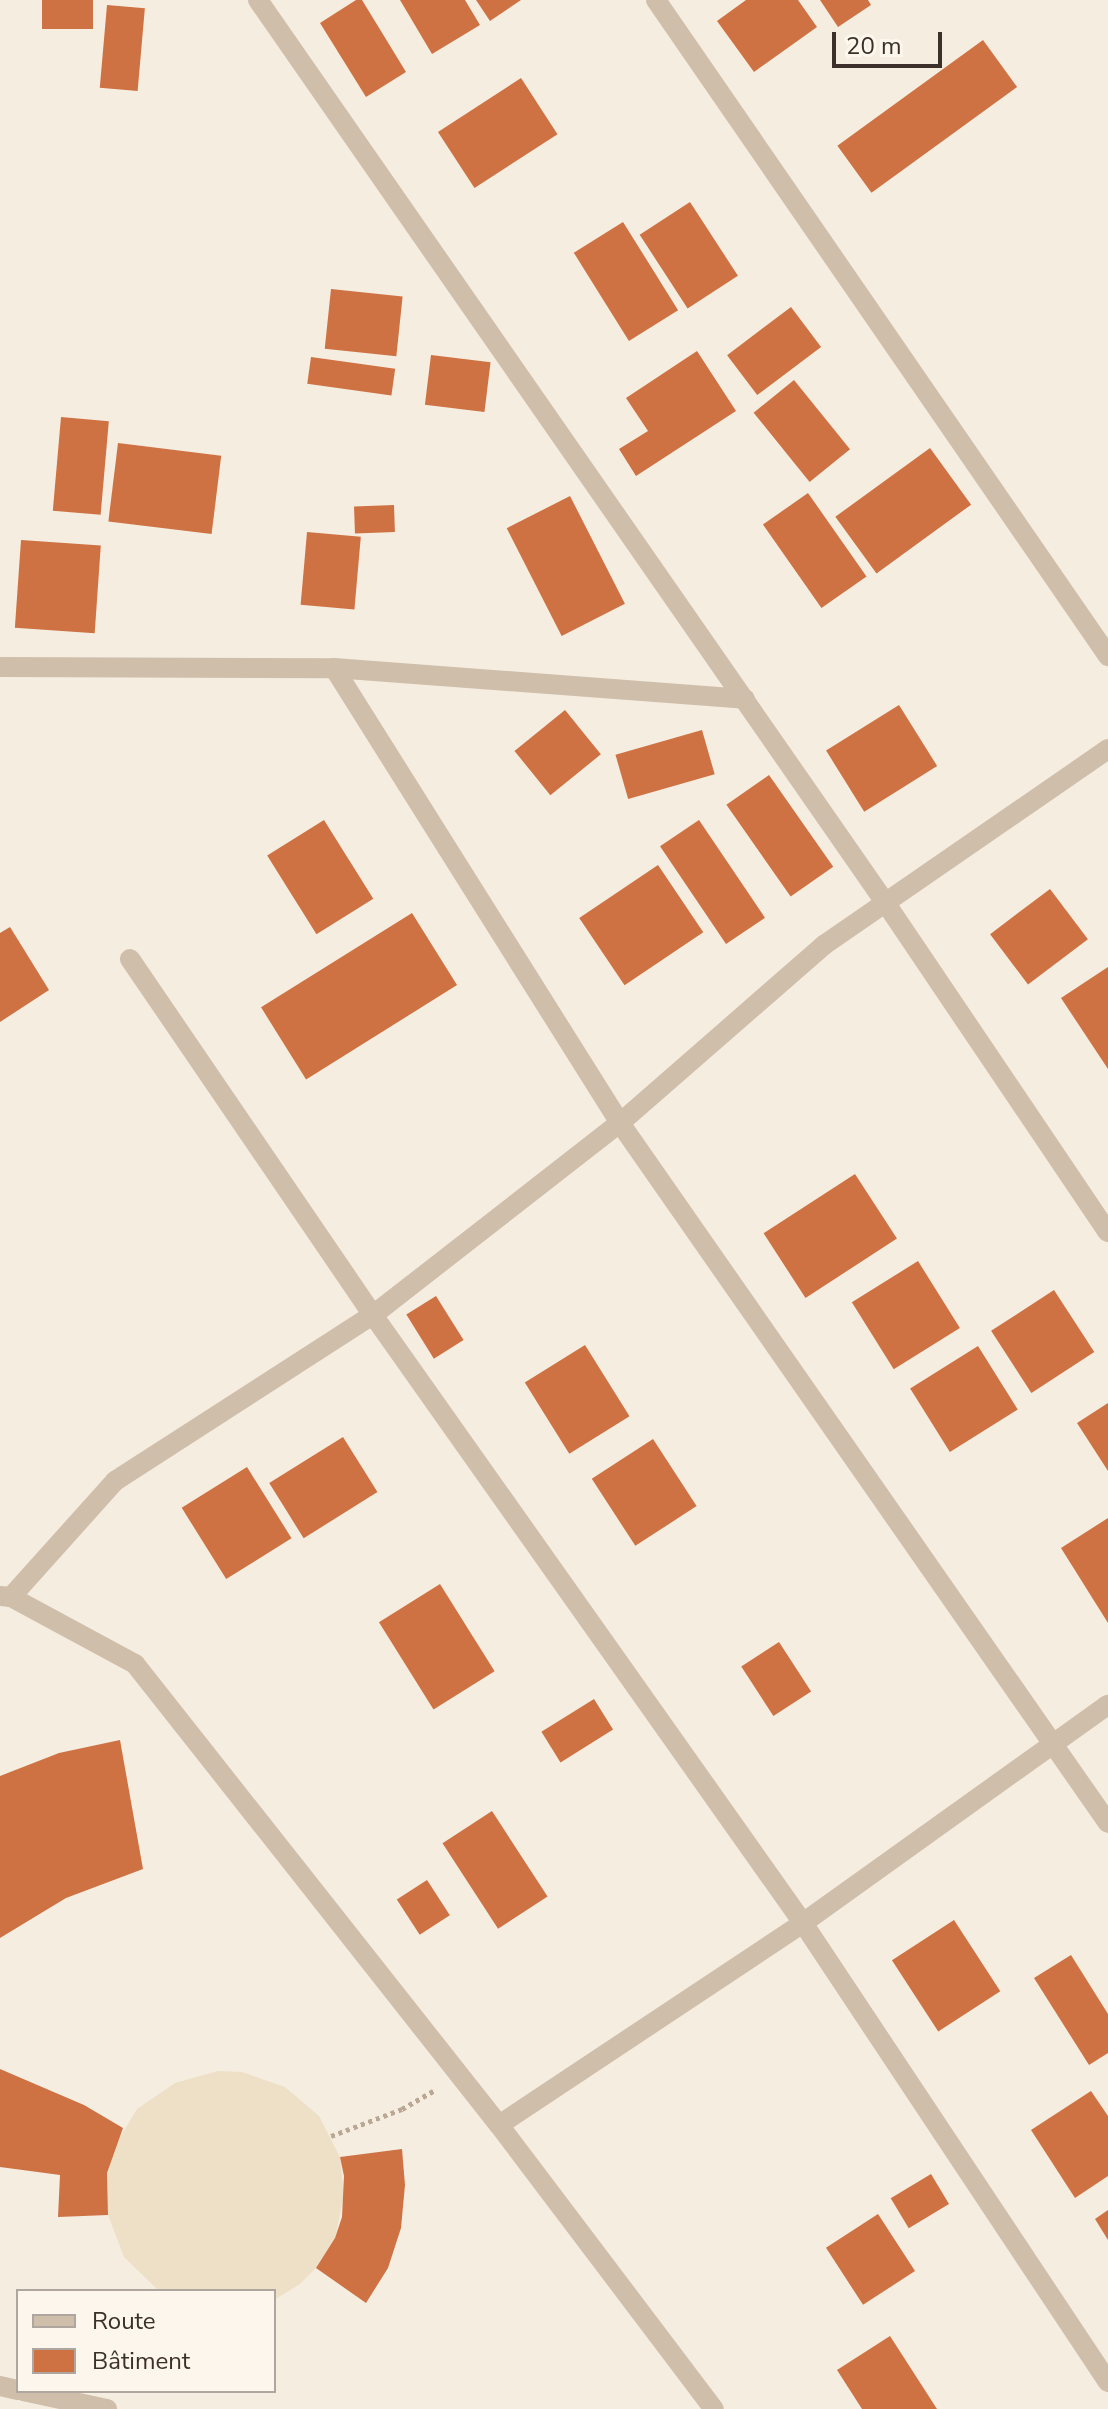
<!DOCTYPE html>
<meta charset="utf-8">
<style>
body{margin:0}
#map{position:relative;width:1108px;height:2409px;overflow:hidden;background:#f5ede0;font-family:"Nunito Sans",sans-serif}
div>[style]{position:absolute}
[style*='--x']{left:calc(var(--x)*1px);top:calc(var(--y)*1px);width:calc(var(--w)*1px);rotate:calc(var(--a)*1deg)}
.plaza>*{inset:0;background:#eee0c6}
.building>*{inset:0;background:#cf7243;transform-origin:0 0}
.path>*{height:5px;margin-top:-2.5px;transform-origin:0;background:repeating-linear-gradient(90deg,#bba894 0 4px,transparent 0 8px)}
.minor>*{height:20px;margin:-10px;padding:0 10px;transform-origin:10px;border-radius:10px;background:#cfbeaa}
span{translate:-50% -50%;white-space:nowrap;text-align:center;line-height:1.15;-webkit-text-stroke:8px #fcf6ed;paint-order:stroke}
.legend{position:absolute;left:16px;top:2289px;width:260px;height:104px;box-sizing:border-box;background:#fcf6ed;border:2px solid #afa79f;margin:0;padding:10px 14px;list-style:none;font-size:24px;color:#3c312a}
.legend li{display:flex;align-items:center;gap:16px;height:40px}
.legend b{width:40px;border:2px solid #afa79f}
.scale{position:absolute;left:832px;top:32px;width:110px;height:36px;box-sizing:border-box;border:4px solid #3c312a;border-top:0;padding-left:10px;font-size:24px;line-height:28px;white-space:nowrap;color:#3c312a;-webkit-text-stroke:6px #fcf6ed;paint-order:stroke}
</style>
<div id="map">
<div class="plaza">
<div style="clip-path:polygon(218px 2071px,242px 2072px,285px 2087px,319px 2116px,340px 2157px,344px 2195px,335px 2238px,316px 2268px,300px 2284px,274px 2300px,274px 2291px,159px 2291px,124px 2257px,108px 2215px,107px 2173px,117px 2142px,137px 2109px,175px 2083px)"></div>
</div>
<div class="building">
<div style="left:42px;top:0;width:51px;height:29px"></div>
<div style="clip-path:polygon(356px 0,362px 0,406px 72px,366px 97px,320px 23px)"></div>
<div style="clip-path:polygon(400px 0,465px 0,480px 25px,432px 54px)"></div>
<div style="clip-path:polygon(476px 0,521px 0,490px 21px)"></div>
<div style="clip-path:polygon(746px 0,798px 0,817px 27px,754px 72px,717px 21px)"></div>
<div style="clip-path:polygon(820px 0,868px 0,871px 5px,838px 27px)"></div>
<div style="left:107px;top:5px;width:38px;height:83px;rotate:5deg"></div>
<div style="left:983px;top:40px;width:58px;height:180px;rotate:54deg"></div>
<div style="left:521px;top:78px;width:67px;height:99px;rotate:57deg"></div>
<div style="left:690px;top:202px;width:88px;height:60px;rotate:57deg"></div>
<div style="left:623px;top:222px;width:104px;height:58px;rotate:58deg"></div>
<div style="left:331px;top:289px;width:72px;height:60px;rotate:6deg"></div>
<div style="left:791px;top:307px;width:50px;height:80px;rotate:53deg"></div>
<div style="clip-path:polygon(697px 351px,736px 411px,636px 476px,619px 449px,648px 431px,626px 398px)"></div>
<div style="left:431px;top:355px;width:60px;height:50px;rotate:7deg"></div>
<div style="left:311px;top:357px;width:85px;height:27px;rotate:8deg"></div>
<div style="left:794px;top:380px;width:89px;height:52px;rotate:51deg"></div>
<div style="left:61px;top:417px;width:48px;height:94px;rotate:5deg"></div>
<div style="left:118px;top:443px;width:104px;height:79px;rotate:7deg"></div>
<div style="left:930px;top:448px;width:70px;height:117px;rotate:54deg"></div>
<div style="left:808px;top:493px;width:102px;height:55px;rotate:55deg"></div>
<div style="left:570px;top:496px;width:121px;height:71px;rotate:63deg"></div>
<div style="left:394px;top:505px;width:27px;height:40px;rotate:88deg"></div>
<div style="left:307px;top:532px;width:54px;height:73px;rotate:5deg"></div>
<div style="left:21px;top:540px;width:80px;height:88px;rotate:4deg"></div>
<div style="left:899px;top:705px;width:72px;height:86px;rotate:58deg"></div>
<div style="left:565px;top:710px;width:57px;height:65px;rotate:51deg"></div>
<div style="left:702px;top:730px;width:46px;height:90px;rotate:74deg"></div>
<div style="left:769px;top:775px;width:112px;height:52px;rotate:55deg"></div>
<div style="left:324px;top:820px;width:93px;height:67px;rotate:58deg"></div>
<div style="left:699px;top:820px;width:118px;height:47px;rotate:56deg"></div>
<div style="left:658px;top:865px;width:81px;height:95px;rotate:56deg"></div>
<div style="left:1050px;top:889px;width:63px;height:75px;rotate:53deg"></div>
<div style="left:412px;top:913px;width:85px;height:178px;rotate:58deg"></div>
<div style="clip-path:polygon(10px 927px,49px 990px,0 1022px,0 933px)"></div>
<div style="clip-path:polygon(1108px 967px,1108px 1069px,1061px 998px)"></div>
<div style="left:855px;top:1174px;width:77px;height:109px;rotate:57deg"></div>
<div style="left:918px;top:1261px;width:79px;height:78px;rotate:58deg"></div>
<div style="left:1054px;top:1290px;width:74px;height:75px;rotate:57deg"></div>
<div style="left:436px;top:1296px;width:52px;height:35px;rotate:58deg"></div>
<div style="left:585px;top:1345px;width:84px;height:71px;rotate:58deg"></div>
<div style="left:978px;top:1346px;width:75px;height:80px;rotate:58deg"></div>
<div style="clip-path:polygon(1108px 1403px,1108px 1471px,1077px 1423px)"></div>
<div style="left:343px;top:1437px;width:65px;height:87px;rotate:58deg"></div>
<div style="left:653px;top:1439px;width:80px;height:73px;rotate:57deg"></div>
<div style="left:247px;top:1467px;width:84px;height:77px;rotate:58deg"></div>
<div style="clip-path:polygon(1108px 1518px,1108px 1623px,1061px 1548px)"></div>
<div style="left:440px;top:1584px;width:103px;height:72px;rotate:58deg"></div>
<div style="left:779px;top:1642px;width:59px;height:45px;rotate:57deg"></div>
<div style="left:594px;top:1699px;width:36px;height:62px;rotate:58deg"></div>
<div style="clip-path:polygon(120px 1740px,143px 1869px,66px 1898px,0 1938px,0 1776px,59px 1753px)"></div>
<div style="left:492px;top:1811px;width:102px;height:59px;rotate:57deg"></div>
<div style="left:427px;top:1880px;width:42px;height:36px;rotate:57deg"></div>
<div style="left:954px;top:1920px;width:85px;height:74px;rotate:57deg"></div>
<div style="clip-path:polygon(1071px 1955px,1108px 2014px,1108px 2053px,1089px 2065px,1034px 1978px)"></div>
<div style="clip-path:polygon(0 2069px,84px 2105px,123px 2128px,107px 2173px,108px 2215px,58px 2217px,60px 2175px,0 2167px)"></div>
<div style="clip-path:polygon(1091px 2091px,1108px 2116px,1108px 2176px,1075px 2198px,1031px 2130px)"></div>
<div style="clip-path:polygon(402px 2149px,405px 2185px,401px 2228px,388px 2268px,366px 2303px,316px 2268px,335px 2238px,342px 2217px,344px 2176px,340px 2157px)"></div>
<div style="left:931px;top:2174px;width:35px;height:47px;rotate:59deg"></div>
<div style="clip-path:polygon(1108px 2210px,1108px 2240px,1095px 2219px)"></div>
<div style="left:878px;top:2214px;width:68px;height:62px;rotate:57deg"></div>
<div style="clip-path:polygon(890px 2336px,937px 2409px,862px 2409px,837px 2370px)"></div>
</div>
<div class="path">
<div style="--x:331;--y:2136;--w:76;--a:-20.8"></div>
<div style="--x:402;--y:2109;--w:39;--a:-30"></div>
</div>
<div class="minor">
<div style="--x:258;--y:0;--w:1099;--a:55.2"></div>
<div style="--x:885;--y:902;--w:398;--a:56"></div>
<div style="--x:656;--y:0;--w:797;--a:55.43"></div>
<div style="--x:0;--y:667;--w:334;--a:0.2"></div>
<div style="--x:334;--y:668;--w:412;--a:4.3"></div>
<div style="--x:334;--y:668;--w:537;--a:57.85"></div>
<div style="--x:620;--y:1123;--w:853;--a:55.12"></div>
<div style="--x:130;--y:959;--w:431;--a:55.7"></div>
<div style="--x:373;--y:1315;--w:745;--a:54.73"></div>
<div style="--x:803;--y:1923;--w:551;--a:56.4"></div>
<div style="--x:0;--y:1596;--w:11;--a:5"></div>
<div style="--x:11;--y:1597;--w:141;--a:28.4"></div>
<div style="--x:135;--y:1664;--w:587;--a:51.71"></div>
<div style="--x:499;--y:2125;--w:356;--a:52.9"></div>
<div style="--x:11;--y:1597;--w:156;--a:-48.1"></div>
<div style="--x:115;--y:1481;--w:307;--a:-32.8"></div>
<div style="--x:373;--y:1315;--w:313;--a:-37.9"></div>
<div style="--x:620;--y:1123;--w:271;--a:-41.1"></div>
<div style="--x:824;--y:945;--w:345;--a:-34.6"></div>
<div style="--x:499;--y:2125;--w:365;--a:-33.6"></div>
<div style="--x:803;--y:1923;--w:375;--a:-35.6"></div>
<div style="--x:0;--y:2386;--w:18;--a:13"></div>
<div style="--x:23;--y:2391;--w:86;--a:12.1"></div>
</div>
<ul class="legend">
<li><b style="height:10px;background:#cfbeaa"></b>Route</li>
<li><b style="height:22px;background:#cf7243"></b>Bâtiment</li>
</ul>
<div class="scale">20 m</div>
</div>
